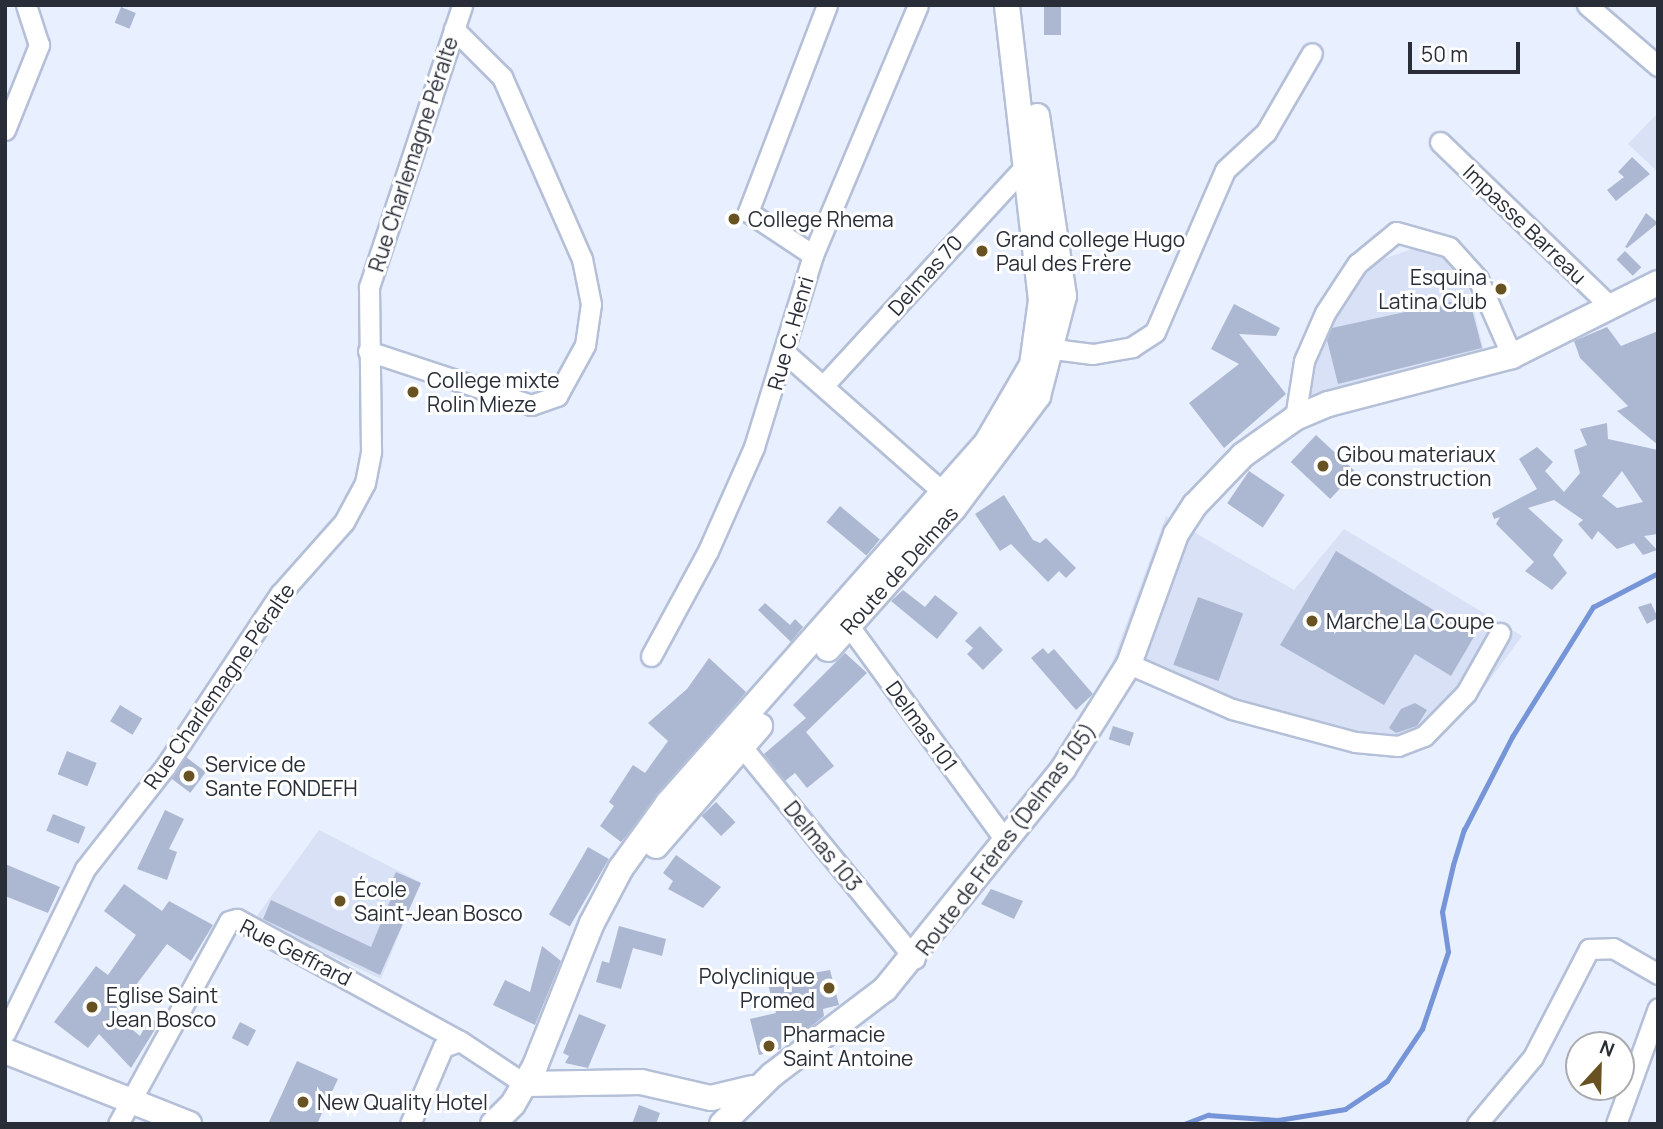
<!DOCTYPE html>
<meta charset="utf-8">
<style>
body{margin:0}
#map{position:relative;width:1663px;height:1129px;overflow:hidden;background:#e8efff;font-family:Manrope,sans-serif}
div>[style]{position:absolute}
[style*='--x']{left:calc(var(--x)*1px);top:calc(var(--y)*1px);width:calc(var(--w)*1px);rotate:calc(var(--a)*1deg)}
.built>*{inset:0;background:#d8e1f5}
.stream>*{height:4.5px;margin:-2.25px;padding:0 2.25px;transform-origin:2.25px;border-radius:2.25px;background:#7694d8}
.building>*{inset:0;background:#acb8d1;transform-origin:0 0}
.roads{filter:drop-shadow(2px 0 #b4bfd8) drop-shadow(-2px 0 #b4bfd8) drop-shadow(0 2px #b4bfd8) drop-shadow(0 -2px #b4bfd8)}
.minor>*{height:19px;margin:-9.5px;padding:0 9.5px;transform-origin:9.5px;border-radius:9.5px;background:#fff}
.major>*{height:24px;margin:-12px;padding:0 12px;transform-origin:12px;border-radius:12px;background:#fff}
.dots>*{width:19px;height:19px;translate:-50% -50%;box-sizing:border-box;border:4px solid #fff;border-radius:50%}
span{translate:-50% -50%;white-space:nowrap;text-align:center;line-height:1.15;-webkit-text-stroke:6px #fff;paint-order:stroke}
.street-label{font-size:21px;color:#282d37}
.poi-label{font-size:21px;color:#282d37}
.left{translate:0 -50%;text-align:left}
.right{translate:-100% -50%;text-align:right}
.frame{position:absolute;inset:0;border:7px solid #282d37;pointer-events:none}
.north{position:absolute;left:1565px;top:1031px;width:70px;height:70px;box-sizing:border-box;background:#fff;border:2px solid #a9abaf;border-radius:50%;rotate:22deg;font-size:19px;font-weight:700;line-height:28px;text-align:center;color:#282d37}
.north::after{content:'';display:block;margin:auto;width:24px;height:32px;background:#685221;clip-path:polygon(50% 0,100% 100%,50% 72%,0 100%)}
.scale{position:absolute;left:1408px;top:42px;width:112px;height:32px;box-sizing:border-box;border:4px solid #282d37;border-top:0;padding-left:9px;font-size:21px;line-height:24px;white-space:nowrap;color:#282d37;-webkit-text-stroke:5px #fff;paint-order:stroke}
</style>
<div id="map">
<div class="built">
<div style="clip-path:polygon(1658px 113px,1658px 172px,1628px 144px)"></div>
<div style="clip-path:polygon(1415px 248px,1446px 254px,1468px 286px,1485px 356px,1303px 401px,1307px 364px,1350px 286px,1375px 262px)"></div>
<div style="clip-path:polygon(1166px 516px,1294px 590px,1344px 529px,1522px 636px,1480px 693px,1429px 742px,1270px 729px,1132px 677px,1105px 682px)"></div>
<div style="clip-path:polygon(319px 830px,420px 882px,381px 979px,254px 920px)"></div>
</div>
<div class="stream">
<div style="--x:1184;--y:1124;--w:26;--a:-21"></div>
<div style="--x:1208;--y:1115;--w:70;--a:4.1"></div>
<div style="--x:1278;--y:1120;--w:68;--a:-9.3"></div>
<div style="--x:1345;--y:1109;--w:50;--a:-33.7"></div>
<div style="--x:1387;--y:1081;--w:63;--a:-56.1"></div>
<div style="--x:1422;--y:1029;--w:81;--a:-71.3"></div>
<div style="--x:1448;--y:952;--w:40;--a:-98.5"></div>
<div style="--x:1442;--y:912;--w:48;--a:-76.8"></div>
<div style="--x:1453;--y:865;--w:37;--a:-73"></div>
<div style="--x:1464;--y:830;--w:105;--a:-62.7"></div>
<div style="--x:1512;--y:737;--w:153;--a:-58.1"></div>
<div style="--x:1593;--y:607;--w:73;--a:-27.6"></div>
</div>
<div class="building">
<div style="left:1044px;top:5px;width:17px;height:30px"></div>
<div style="left:121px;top:7px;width:16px;height:17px;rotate:22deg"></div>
<div style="clip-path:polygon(1632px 157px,1650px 174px,1616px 201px,1607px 190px,1624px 177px,1618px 172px)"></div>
<div style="clip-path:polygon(1646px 213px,1658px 223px,1627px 248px,1625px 247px)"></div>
<div style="left:1625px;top:251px;width:23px;height:12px;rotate:45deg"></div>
<div style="clip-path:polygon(1469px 298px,1482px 348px,1338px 384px,1327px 340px,1332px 328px)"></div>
<div style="clip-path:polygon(1234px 304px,1280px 328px,1276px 336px,1239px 334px,1286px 394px,1224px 448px,1189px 403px,1239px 364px,1211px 349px)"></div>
<div style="clip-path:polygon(1607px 327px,1621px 346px,1658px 331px,1658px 445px,1617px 411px,1628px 406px,1580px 358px,1574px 341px)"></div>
<div style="clip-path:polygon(evenodd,1607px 423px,1608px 439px,1658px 450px,1658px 534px,1644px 536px,1657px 550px,1643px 555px,1634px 543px,1617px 549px,1598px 531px,1592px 540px,1578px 524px,1583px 520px,1554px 500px,1528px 508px,1563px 540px,1553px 555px,1567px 573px,1552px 590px,1525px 571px,1534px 562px,1496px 524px,1500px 517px,1494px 519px,1492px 513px,1537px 489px,1519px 459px,1537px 447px,1553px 462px,1545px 471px,1564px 492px,1580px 473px,1574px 450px,1587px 445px,1580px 429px,1607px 423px,1622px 471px,1643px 502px,1617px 508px,1602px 496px,1622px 471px)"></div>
<div style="left:1316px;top:435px;width:54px;height:37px;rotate:43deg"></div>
<div style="left:1249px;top:471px;width:43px;height:39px;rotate:34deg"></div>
<div style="clip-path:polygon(1004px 495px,1033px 540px,1040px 543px,1046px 538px,1076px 568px,1066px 578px,1059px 571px,1048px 582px,1011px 544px,1000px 551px,975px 514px)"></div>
<div style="left:840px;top:506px;width:52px;height:21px;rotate:40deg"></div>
<div style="clip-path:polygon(1336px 551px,1475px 635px,1451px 676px,1415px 654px,1384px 705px,1280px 645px)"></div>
<div style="clip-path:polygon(903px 590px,925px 607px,935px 595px,958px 613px,937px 639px,891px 601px)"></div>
<div style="left:1198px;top:597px;width:48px;height:72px;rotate:20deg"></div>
<div style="clip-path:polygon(765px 603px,790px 625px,795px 619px,803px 627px,791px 642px,758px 610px)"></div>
<div style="clip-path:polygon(1651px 603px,1658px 618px,1647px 624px,1638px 607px)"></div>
<div style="clip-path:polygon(980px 626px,1003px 650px,983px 670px,967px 654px,973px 648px,965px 641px)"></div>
<div style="clip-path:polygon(1043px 648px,1048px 654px,1054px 649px,1093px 694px,1076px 710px,1031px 658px)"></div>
<div style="clip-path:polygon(845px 653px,867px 673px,806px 732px,834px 766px,807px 788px,795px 773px,785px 781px,764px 754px,806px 718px,793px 705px)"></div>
<div style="clip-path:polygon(709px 658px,746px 692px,621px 842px,600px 826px,614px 806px,609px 802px,633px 765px,645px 773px,668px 741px,648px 723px,687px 689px)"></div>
<div style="clip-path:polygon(1415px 703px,1427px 710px,1417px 726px,1396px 733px,1389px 728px,1401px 709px)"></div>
<div style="left:120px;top:705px;width:26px;height:19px;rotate:31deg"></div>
<div style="left:1113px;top:726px;width:22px;height:14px;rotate:18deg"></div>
<div style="left:67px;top:751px;width:32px;height:25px;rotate:22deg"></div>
<div style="left:186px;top:757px;width:25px;height:26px;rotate:37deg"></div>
<div style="left:716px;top:802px;width:28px;height:20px;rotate:46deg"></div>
<div style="clip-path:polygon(165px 810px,184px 819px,169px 849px,177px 852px,167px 880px,137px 869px)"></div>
<div style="left:53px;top:814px;width:35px;height:18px;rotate:22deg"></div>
<div style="left:588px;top:847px;width:24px;height:78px;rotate:30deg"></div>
<div style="clip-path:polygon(676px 855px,721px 887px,703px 908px,668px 889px,673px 881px,663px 873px)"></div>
<div style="clip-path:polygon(5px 864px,60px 887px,48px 913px,5px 896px)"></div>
<div style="clip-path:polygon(396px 872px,421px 883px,380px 975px,263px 919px,271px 900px,371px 947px,395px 889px,389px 887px)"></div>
<div style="clip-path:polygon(124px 884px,162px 911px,169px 901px,213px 925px,191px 961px,167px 944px,114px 1014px,140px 1036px,150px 1018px,159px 1023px,131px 1068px,99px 1034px,88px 1048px,54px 1022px,96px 966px,108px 975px,136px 935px,104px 911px)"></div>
<div style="clip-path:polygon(991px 889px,1023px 901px,1014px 919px,981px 904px)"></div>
<div style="clip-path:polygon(619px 926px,666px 939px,662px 956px,633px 948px,621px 989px,596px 982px,602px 961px,609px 963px)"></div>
<div style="clip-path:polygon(542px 946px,561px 961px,535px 1025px,493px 1005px,505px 980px,530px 992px)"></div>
<div style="clip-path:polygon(830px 970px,839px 1005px,823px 1009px,824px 1016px,807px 1030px,782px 1037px,781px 1049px,759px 1055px,750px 1019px,776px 1013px,767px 981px)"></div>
<div style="clip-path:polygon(579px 1014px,606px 1025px,588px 1068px,565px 1063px,569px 1056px,563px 1053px)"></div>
<div style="left:240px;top:1022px;width:18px;height:18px;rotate:27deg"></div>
<div style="clip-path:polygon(297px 1061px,338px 1079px,317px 1124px,268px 1124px)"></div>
<div style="clip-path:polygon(639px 1105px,660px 1113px,656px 1124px,632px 1124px)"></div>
</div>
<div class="roads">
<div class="minor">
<div style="--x:1587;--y:5;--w:94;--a:40.7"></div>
<div style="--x:5;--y:130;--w:92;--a:-68.2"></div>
<div style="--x:39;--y:45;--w:42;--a:-108"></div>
<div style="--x:1440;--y:142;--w:236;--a:44"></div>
<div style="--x:813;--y:255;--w:78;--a:-146.5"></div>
<div style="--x:748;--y:212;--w:222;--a:-69.1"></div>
<div style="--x:1038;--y:347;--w:55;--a:7.3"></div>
<div style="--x:1093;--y:354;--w:40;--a:-10"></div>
<div style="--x:1132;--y:347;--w:27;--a:-33"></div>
<div style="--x:1155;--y:332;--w:176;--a:-66.6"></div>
<div style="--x:1225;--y:170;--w:56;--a:-42.8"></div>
<div style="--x:1266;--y:132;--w:91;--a:-59.8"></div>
<div style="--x:368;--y:351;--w:172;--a:18.3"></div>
<div style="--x:531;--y:405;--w:28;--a:-19"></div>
<div style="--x:557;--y:396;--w:58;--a:-61.2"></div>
<div style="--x:585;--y:345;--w:41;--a:-81.7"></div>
<div style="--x:591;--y:304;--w:46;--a:-101.3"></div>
<div style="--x:582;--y:259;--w:199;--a:-113.7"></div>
<div style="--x:502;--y:77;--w:68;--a:-135"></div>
<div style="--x:784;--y:352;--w:213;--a:41.4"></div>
<div style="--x:823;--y:386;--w:301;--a:-47.4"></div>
<div style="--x:1295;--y:418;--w:58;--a:-81"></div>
<div style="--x:1304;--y:361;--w:52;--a:-66.4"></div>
<div style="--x:1325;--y:313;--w:59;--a:-56.9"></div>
<div style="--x:1357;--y:264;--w:50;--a:-39.4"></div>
<div style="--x:1396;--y:232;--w:55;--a:15.8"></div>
<div style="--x:1449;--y:247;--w:43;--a:47.8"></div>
<div style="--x:1478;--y:279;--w:84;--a:66.2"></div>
<div style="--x:841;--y:615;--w:278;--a:53.9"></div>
<div style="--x:651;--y:656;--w:119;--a:-61.5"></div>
<div style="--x:708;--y:551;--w:114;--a:-66.1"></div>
<div style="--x:754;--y:447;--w:201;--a:-72.9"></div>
<div style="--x:813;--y:255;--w:271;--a:-67.2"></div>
<div style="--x:1129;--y:664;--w:112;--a:23.6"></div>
<div style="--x:1232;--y:709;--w:127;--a:15"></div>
<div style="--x:1355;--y:742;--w:43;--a:5.3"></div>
<div style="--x:1398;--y:746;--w:28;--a:-21"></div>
<div style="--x:1424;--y:736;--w:60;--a:-45.7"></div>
<div style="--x:1466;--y:693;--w:69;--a:-60.5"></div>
<div style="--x:734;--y:737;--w:286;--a:50.8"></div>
<div style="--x:5;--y:1033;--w:182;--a:-64"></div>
<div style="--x:85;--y:869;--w:130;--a:-51.9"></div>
<div style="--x:165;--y:767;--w:208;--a:-56.4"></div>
<div style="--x:280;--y:594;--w:96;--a:-48.4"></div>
<div style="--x:344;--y:522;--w:44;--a:-61.7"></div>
<div style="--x:365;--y:483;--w:33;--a:-79"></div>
<div style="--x:371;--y:451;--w:164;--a:-90.7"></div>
<div style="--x:369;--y:287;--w:297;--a:-71.7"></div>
<div style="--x:118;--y:1124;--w:231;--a:-61.3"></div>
<div style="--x:229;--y:921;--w:8;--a:-14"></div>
<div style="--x:237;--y:919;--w:254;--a:28.7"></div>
<div style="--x:460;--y:1041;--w:78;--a:33.5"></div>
<div style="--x:410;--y:1124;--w:84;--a:-66.8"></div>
<div style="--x:443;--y:1047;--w:18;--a:-19"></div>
<div style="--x:1477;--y:1124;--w:87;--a:-50.1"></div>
<div style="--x:1533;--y:1057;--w:122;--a:-62.6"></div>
<div style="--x:1589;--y:949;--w:24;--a:-2"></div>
<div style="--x:1613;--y:948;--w:52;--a:30"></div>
<div style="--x:1616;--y:1124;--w:123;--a:-70.1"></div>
</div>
<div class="major">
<div style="--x:828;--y:649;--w:189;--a:-48.2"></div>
<div style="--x:954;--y:508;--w:140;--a:-53.1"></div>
<div style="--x:1038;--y:396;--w:103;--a:-75.4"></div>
<div style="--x:1064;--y:296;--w:182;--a:-98.5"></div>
<div style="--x:656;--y:846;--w:159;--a:-49.1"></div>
<div style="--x:5;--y:1051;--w:198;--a:21.6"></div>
<div style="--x:525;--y:1084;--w:116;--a:-1"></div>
<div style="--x:641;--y:1082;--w:72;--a:12.9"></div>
<div style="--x:711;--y:1098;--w:42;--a:-13.7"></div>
<div style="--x:493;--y:1124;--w:28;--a:-45"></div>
<div style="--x:513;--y:1104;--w:44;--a:-59.9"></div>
<div style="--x:535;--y:1066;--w:154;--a:-68.3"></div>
<div style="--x:592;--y:923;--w:62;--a:-62.2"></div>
<div style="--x:621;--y:868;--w:80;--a:-54.1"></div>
<div style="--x:668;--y:803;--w:482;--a:-48.5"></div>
<div style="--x:987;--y:442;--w:89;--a:-59.7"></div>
<div style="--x:1032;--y:365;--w:66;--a:-82.1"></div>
<div style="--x:1041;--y:300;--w:297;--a:-96.6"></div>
<div style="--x:722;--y:1124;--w:70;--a:-44.4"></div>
<div style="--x:772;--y:1075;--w:142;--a:-37.3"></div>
<div style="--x:885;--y:989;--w:283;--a:-51"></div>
<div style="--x:1063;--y:769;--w:124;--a:-57.8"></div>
<div style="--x:1129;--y:664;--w:138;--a:-70.1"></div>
<div style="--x:1176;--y:534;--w:35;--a:-57"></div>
<div style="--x:1195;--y:505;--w:69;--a:-46.2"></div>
<div style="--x:1243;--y:455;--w:64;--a:-35.4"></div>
<div style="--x:1295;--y:418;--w:36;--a:-23"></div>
<div style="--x:1328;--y:404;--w:190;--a:-14.6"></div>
<div style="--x:1512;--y:356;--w:163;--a:-26.6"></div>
</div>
</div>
<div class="dots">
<div style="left:734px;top:219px;background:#685221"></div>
<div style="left:982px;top:251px;background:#685221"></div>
<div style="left:1501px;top:289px;background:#685221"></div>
<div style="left:413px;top:392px;background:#685221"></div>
<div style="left:1323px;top:466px;background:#685221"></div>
<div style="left:1312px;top:621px;background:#685221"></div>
<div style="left:189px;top:776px;background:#685221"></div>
<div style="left:340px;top:901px;background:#685221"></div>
<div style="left:829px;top:988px;background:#685221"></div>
<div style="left:92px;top:1007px;background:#685221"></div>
<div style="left:769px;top:1046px;background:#685221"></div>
<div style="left:303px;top:1102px;background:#685221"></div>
</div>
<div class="street-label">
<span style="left:413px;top:154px;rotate:-72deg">Rue Charlemagne Péralte</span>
<span style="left:1525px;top:224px;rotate:44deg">Impasse Barreau</span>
<span style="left:925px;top:275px;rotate:-48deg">Delmas 70</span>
<span style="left:790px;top:333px;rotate:-74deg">Rue C. Henri</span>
<span style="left:899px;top:570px;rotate:-48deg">Route de Delmas</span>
<span style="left:219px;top:686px;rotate:-55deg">Rue Charlemagne Péralte</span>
<span style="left:922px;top:726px;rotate:54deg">Delmas 101</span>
<span style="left:1006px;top:839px;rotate:-53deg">Route de Frères (Delmas 105)</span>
<span style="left:823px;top:846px;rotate:51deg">Delmas 103</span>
<span style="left:296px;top:952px;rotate:27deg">Rue Geffrard</span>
</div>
<div class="poi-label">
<span class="left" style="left:748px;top:219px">College Rhema</span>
<span class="left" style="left:996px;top:251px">Grand college Hugo<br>Paul des Frère</span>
<span class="right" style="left:1487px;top:289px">Esquina<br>Latina Club</span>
<span class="left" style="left:427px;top:392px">College mixte<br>Rolin Mieze</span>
<span class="left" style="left:1337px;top:466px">Gibou materiaux<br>de construction</span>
<span class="left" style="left:1326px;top:621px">Marche La Coupe</span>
<span class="left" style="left:205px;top:776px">Service de<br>Sante FONDEFH</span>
<span class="left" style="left:354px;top:901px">École<br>Saint-Jean Bosco</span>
<span class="right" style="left:815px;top:988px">Polyclinique<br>Promed</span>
<span class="left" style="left:106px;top:1007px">Eglise Saint<br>Jean Bosco</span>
<span class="left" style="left:783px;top:1046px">Pharmacie<br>Saint Antoine</span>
<span class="left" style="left:317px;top:1102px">New Quality Hotel</span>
</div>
<div class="frame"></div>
<div class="north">N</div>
<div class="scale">50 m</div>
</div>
